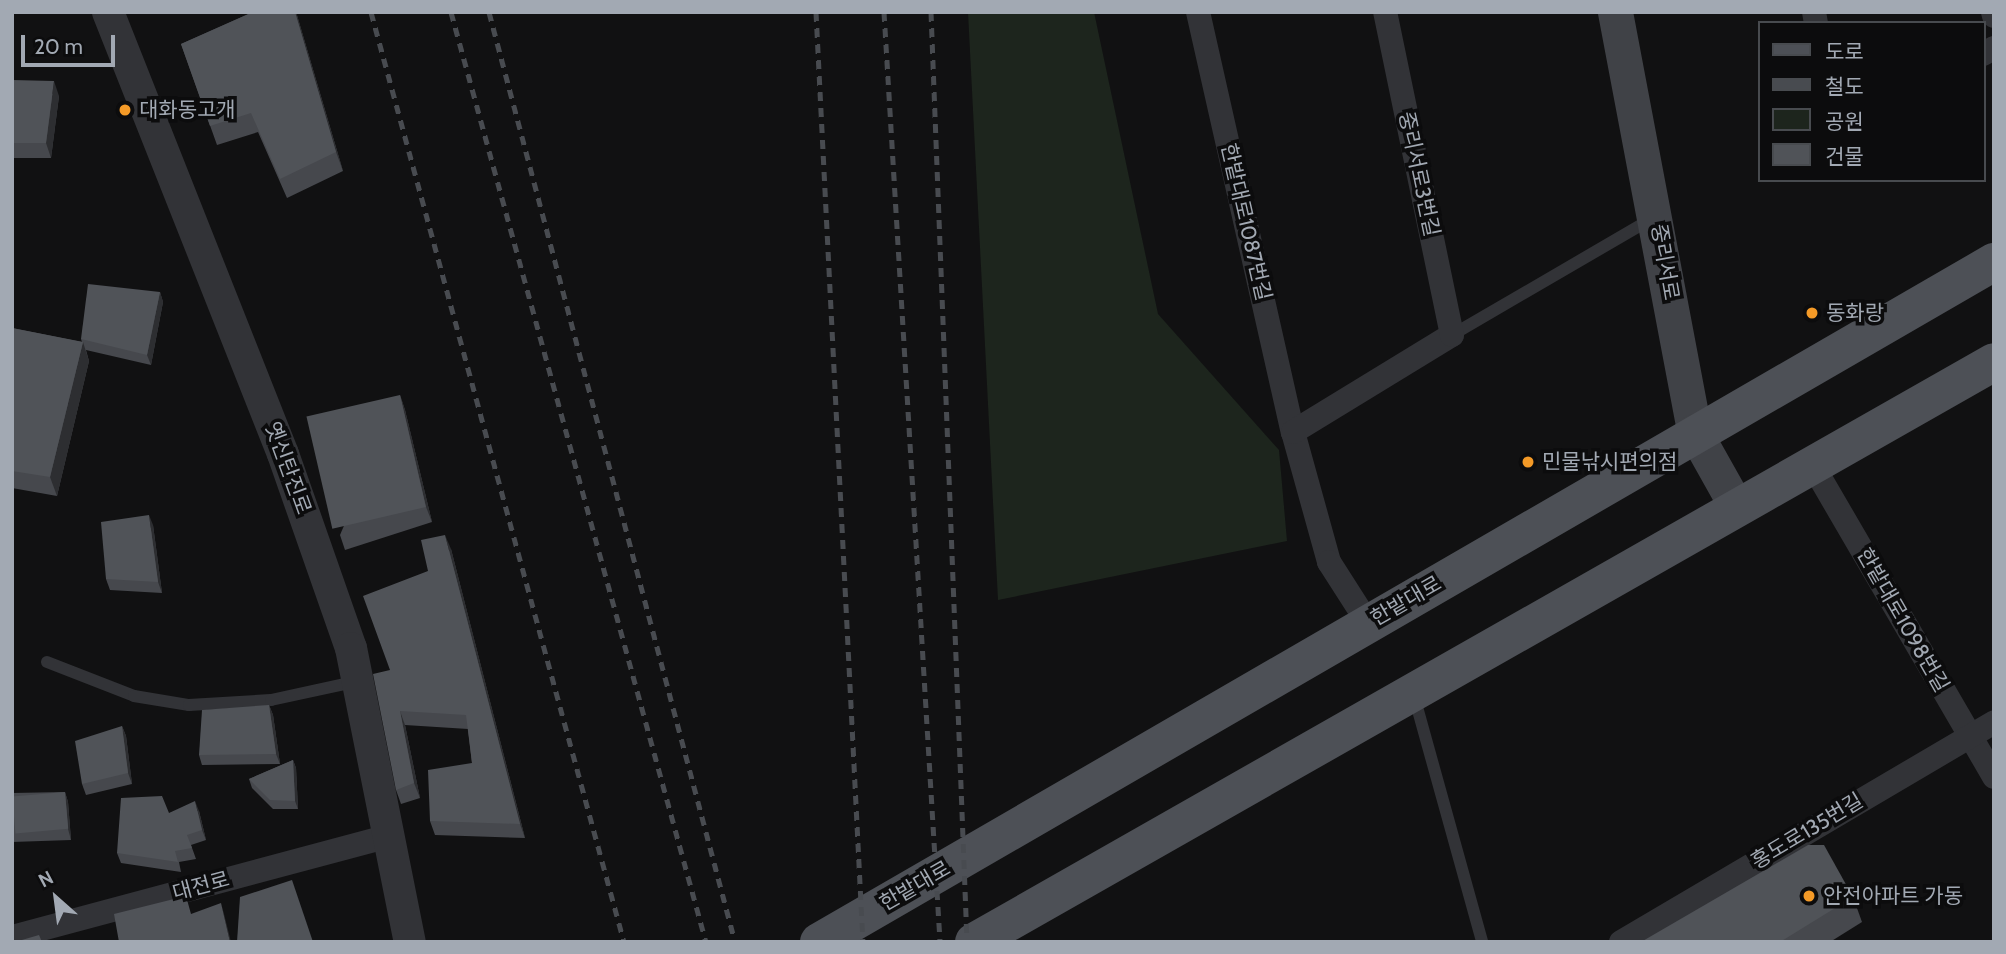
<!DOCTYPE html>
<meta charset="utf-8">
<style>
body{margin:0}
#map{position:relative;width:2006px;height:954px;overflow:hidden;background:#111112;font-family:Cabin,"Noto Sans KR",sans-serif}
div>[style]{position:absolute}
[style*='--x']{left:calc(var(--x)*1px);top:calc(var(--y)*1px);width:calc(var(--w)*1px);rotate:calc(var(--a)*1deg)}
.green>*{inset:0;background:#1d251d}
.service>*{height:12px;margin:-6px;padding:0 6px;transform-origin:6px;border-radius:6px;background:#323337}
.minor>*{height:24px;margin:-12px;padding:0 12px;transform-origin:12px;border-radius:12px;background:#323337}
.tertiary>*{height:32px;margin:-16px;padding:0 16px;transform-origin:16px;border-radius:16px;background:#323337}
.secondary>*{height:35px;margin:-17.5px;padding:0 17.5px;transform-origin:17.5px;border-radius:17.5px;background:#404247}
.primary>*{height:38px;margin:-19px;padding:0 19px;transform-origin:19px;border-radius:19px;background:#4d5056}
.rail>*{height:5px;margin-top:-2.5px;transform-origin:0;background:repeating-linear-gradient(90deg,#484b50 0 9px,transparent 0 16px)}
.wall>*{inset:0;background:#46484d}
.shaded-wall>*{inset:0;background:#2d2e31}
.building>*{inset:0;background:#505358;transform-origin:0 0}
.dots>*{width:19px;height:19px;translate:-50% -50%;box-sizing:border-box;border:4px solid #0c0c0d;border-radius:50%}
span{translate:-50% -50%;white-space:nowrap;text-align:center;line-height:1.15;-webkit-text-stroke:7px #0c0c0d;paint-order:stroke}
.poi-label{font-size:21px;color:#a2a9b3}
.left{translate:0 -50%;text-align:left}
.street-label{font-size:21px;color:#a2a9b3}
.frame{position:absolute;inset:0;border:14px solid #a2a9b3;pointer-events:none}
.legend{position:absolute;left:1758px;top:21px;width:228px;height:161px;box-sizing:border-box;background:#0c0c0d;border:2px solid #484b4f;margin:0;padding:9px 12px;list-style:none;font-size:21px;color:#a2a9b3}
.legend li{display:flex;align-items:center;gap:14px;height:35px}
.legend b{width:35px;border:2px solid #484b4f}
.north{position:absolute;left:21px;top:863px;width:70px;height:70px;-webkit-text-stroke:5px #0c0c0d;paint-order:stroke;rotate:332deg;font-size:19px;font-weight:700;line-height:28px;text-align:center;color:#a2a9b3}
.north::after{content:'';display:block;margin:auto;width:24px;height:32px;background:#a2a9b3;clip-path:polygon(50% 0,100% 100%,50% 72%,0 100%)}
.scale{position:absolute;left:21px;top:35px;width:94px;height:32px;box-sizing:border-box;border:4px solid #a2a9b3;border-top:0;padding-left:9px;font-size:21px;line-height:24px;white-space:nowrap;color:#a2a9b3;-webkit-text-stroke:5px #0c0c0d;paint-order:stroke}
</style>
<div id="map">
<div class="green">
<div style="clip-path:polygon(968px 12px,1094px 12px,1158px 314px,1279px 450px,1287px 541px,998px 600px)"></div>
</div>
<div class="service">
<div style="--x:1452;--y:335;--w:230;--a:-30.2"></div>
<div style="--x:47;--y:662;--w:93;--a:21.3"></div>
<div style="--x:134;--y:696;--w:56;--a:9.3"></div>
<div style="--x:189;--y:705;--w:82;--a:-3.5"></div>
<div style="--x:271;--y:700;--w:89;--a:-12.3"></div>
<div style="--x:1414;--y:696;--w:255;--a:74.5"></div>
</div>
<div class="minor">
<div style="--x:1198;--y:12;--w:431;--a:77.3"></div>
<div style="--x:1293;--y:432;--w:135;--a:74.5"></div>
<div style="--x:1329;--y:562;--w:72;--a:57.4"></div>
<div style="--x:1814;--y:12;--w:11;--a:80"></div>
<div style="--x:1993;--y:12;--w:4;--a:76"></div>
<div style="--x:1983;--y:54;--w:13;--a:-29"></div>
<div style="--x:1293;--y:432;--w:186;--a:-31.4"></div>
<div style="--x:1452;--y:335;--w:330;--a:-101.7"></div>
<div style="--x:1812;--y:464;--w:362;--a:59.8"></div>
<div style="--x:12;--y:937;--w:390;--a:-15"></div>
<div style="--x:1621;--y:942;--w:433;--a:-30.5"></div>
</div>
<div class="tertiary">
<div style="--x:108;--y:12;--w:475;--a:68.4"></div>
<div style="--x:283;--y:454;--w:206;--a:70.7"></div>
<div style="--x:351;--y:648;--w:300;--a:78.7"></div>
</div>
<div class="secondary">
<div style="--x:1615;--y:12;--w:426;--a:79.3"></div>
<div style="--x:1694;--y:431;--w:84;--a:60.7"></div>
</div>
<div class="primary">
<div style="--x:819;--y:942;--w:1358;--a:-30.06"></div>
<div style="--x:974;--y:942;--w:1173;--a:-29.62"></div>
</div>
<div class="rail">
<div style="--x:371;--y:12;--w:964;--a:74.78"></div>
<div style="--x:451;--y:12;--w:964;--a:74.67"></div>
<div style="--x:489;--y:12;--w:962;--a:75.18"></div>
<div style="--x:816;--y:12;--w:931;--a:87.11"></div>
<div style="--x:884;--y:12;--w:932;--a:86.55"></div>
<div style="--x:931;--y:12;--w:931;--a:87.78"></div>
</div>
<div class="wall">
<div style="clip-path:polygon(253px 12px,296px 12px,343px 171px,287px 198px,258px 132px,217px 145px,181px 44px)"></div>
<div style="clip-path:polygon(12px 80px,59px 96px,51px 158px,12px 158px)"></div>
<div style="clip-path:polygon(160px 292px,163px 302px,151px 365px,86px 350px,89px 361px,57px 496px,12px 488px,12px 328px,82px 342px,81px 339px)"></div>
<div style="clip-path:polygon(400px 395px,405px 410px,432px 522px,345px 550px,340px 535px)"></div>
<div style="clip-path:polygon(153px 525px,162px 593px,110px 590px,106px 579px)"></div>
<div style="clip-path:polygon(451px 549px,525px 838px,435px 835px,430px 821px,472px 763px,468px 729px,405px 725px,420px 798px,401px 804px,396px 790px,390px 670px,428px 571px)"></div>
<div style="clip-path:polygon(269px 705px,273px 715px,280px 764px,202px 765px,199px 755px)"></div>
<div style="clip-path:polygon(122px 726px,126px 736px,132px 784px,86px 795px,82px 784px)"></div>
<div style="clip-path:polygon(293px 760px,296px 768px,298px 809px,273px 809px,252px 788px,249px 779px)"></div>
<div style="clip-path:polygon(65px 792px,68px 802px,71px 840px,12px 842px,12px 793px)"></div>
<div style="clip-path:polygon(199px 811px,206px 840px,191px 845px,196px 859px,179px 862px,181px 872px,121px 863px,117px 853px,169px 813px)"></div>
<div style="clip-path:polygon(1853px 897px,1862px 922px,1830px 942px,1641px 942px)"></div>
</div>
<div class="shaded-wall">
<div style="clip-path:polygon(295px 12px,296px 12px,297px 15px,343px 171px,336px 152px)"></div>
<div style="clip-path:polygon(54px 81px,59px 96px,51px 158px,46px 143px)"></div>
<div style="clip-path:polygon(160px 292px,163px 302px,151px 365px,147px 355px)"></div>
<div style="clip-path:polygon(83px 342px,89px 361px,57px 496px,50px 477px)"></div>
<div style="clip-path:polygon(400px 395px,405px 410px,432px 522px,426px 507px)"></div>
<div style="clip-path:polygon(149px 515px,153px 525px,162px 593px,158px 582px)"></div>
<div style="clip-path:polygon(445px 535px,451px 549px,525px 838px,520px 824px)"></div>
<div style="clip-path:polygon(269px 705px,273px 715px,280px 764px,276px 754px)"></div>
<div style="clip-path:polygon(400px 711px,405px 725px,420px 798px,414px 783px)"></div>
<div style="clip-path:polygon(122px 726px,126px 736px,132px 784px,128px 773px)"></div>
<div style="clip-path:polygon(293px 760px,296px 768px,298px 809px,295px 801px)"></div>
<div style="clip-path:polygon(65px 792px,68px 802px,71px 840px,68px 829px)"></div>
<div style="clip-path:polygon(195px 801px,199px 811px,206px 840px,202px 830px)"></div>
<div style="clip-path:polygon(221px 903px,224px 914px,231px 942px,230px 942px)"></div>
</div>
<div class="building">
<div style="clip-path:polygon(253px 12px,295px 12px,336px 152px,280px 179px,251px 113px,210px 126px,181px 44px)"></div>
<div style="clip-path:polygon(12px 80px,54px 81px,46px 143px,12px 143px)"></div>
<div style="clip-path:polygon(88px 284px,160px 292px,147px 355px,81px 339px)"></div>
<div style="clip-path:polygon(12px 328px,83px 342px,50px 477px,12px 471px)"></div>
<div style="left:400px;top:395px;width:115px;height:96px;rotate:77deg"></div>
<div style="clip-path:polygon(149px 515px,158px 582px,106px 579px,101px 522px)"></div>
<div style="clip-path:polygon(445px 535px,520px 824px,430px 821px,428px 770px,472px 763px,466px 715px,400px 711px,414px 783px,396px 790px,373px 674px,390px 670px,363px 596px,428px 571px,421px 540px)"></div>
<div style="clip-path:polygon(269px 705px,276px 754px,199px 755px,202px 710px)"></div>
<div style="clip-path:polygon(122px 726px,128px 773px,82px 784px,75px 741px)"></div>
<div style="clip-path:polygon(293px 760px,295px 801px,270px 800px,249px 779px)"></div>
<div style="left:65px;top:792px;width:37px;height:53px;rotate:85deg"></div>
<div style="clip-path:polygon(162px 796px,169px 813px,195px 801px,202px 830px,187px 835px,192px 848px,175px 851px,178px 862px,117px 853px,121px 798px)"></div>
<div style="clip-path:polygon(1808px 845px,1824px 845px,1853px 897px,1780px 942px,1641px 942px)"></div>
<div style="clip-path:polygon(292px 880px,313px 942px,237px 942px,240px 897px)"></div>
<div style="clip-path:polygon(186px 896px,191px 914px,221px 903px,230px 942px,119px 942px,114px 914px)"></div>
<div style="clip-path:polygon(39px 935px,42px 942px,15px 942px)"></div>
</div>
<div class="dots">
<div style="left:125px;top:110px;background:#f49a27"></div>
<div style="left:1812px;top:313px;background:#f49a27"></div>
<div style="left:1528px;top:462px;background:#f49a27"></div>
<div style="left:1809px;top:896px;background:#f49a27"></div>
</div>
<div class="poi-label">
<span class="left" style="left:139px;top:110px">대화동고개</span>
<span class="left" style="left:1826px;top:313px">동화랑</span>
<span class="left" style="left:1542px;top:462px">민물낚시편의점</span>
<span class="left" style="left:1823px;top:896px">안전아파트 가동</span>
</div>
<div class="street-label">
<span style="left:1419px;top:174px;rotate:78deg">중리서로3번길</span>
<span style="left:1246px;top:222px;rotate:77deg">한밭대로1087번길</span>
<span style="left:1665px;top:262px;rotate:80deg">중리서로</span>
<span style="left:288px;top:468px;rotate:70deg">옛신탄진로</span>
<span style="left:1406px;top:601px;rotate:-30deg">한밭대로</span>
<span style="left:1903px;top:620px;rotate:60deg">한밭대로1098번길</span>
<span style="left:1807px;top:831px;rotate:-31deg">홍도로135번길</span>
<span style="left:201px;top:886px;rotate:-15deg">대전로</span>
<span style="left:915px;top:886px;rotate:-30deg">한밭대로</span>
</div>
<div class="frame"></div>
<ul class="legend">
<li><b style="height:9px;background:#4d5056"></b>도로</li>
<li><b style="height:9px;background:#484b50"></b>철도</li>
<li><b style="height:19px;background:#1d251d"></b>공원</li>
<li><b style="height:19px;background:#505358"></b>건물</li>
</ul>
<div class="north">N</div>
<div class="scale">20 m</div>
</div>
